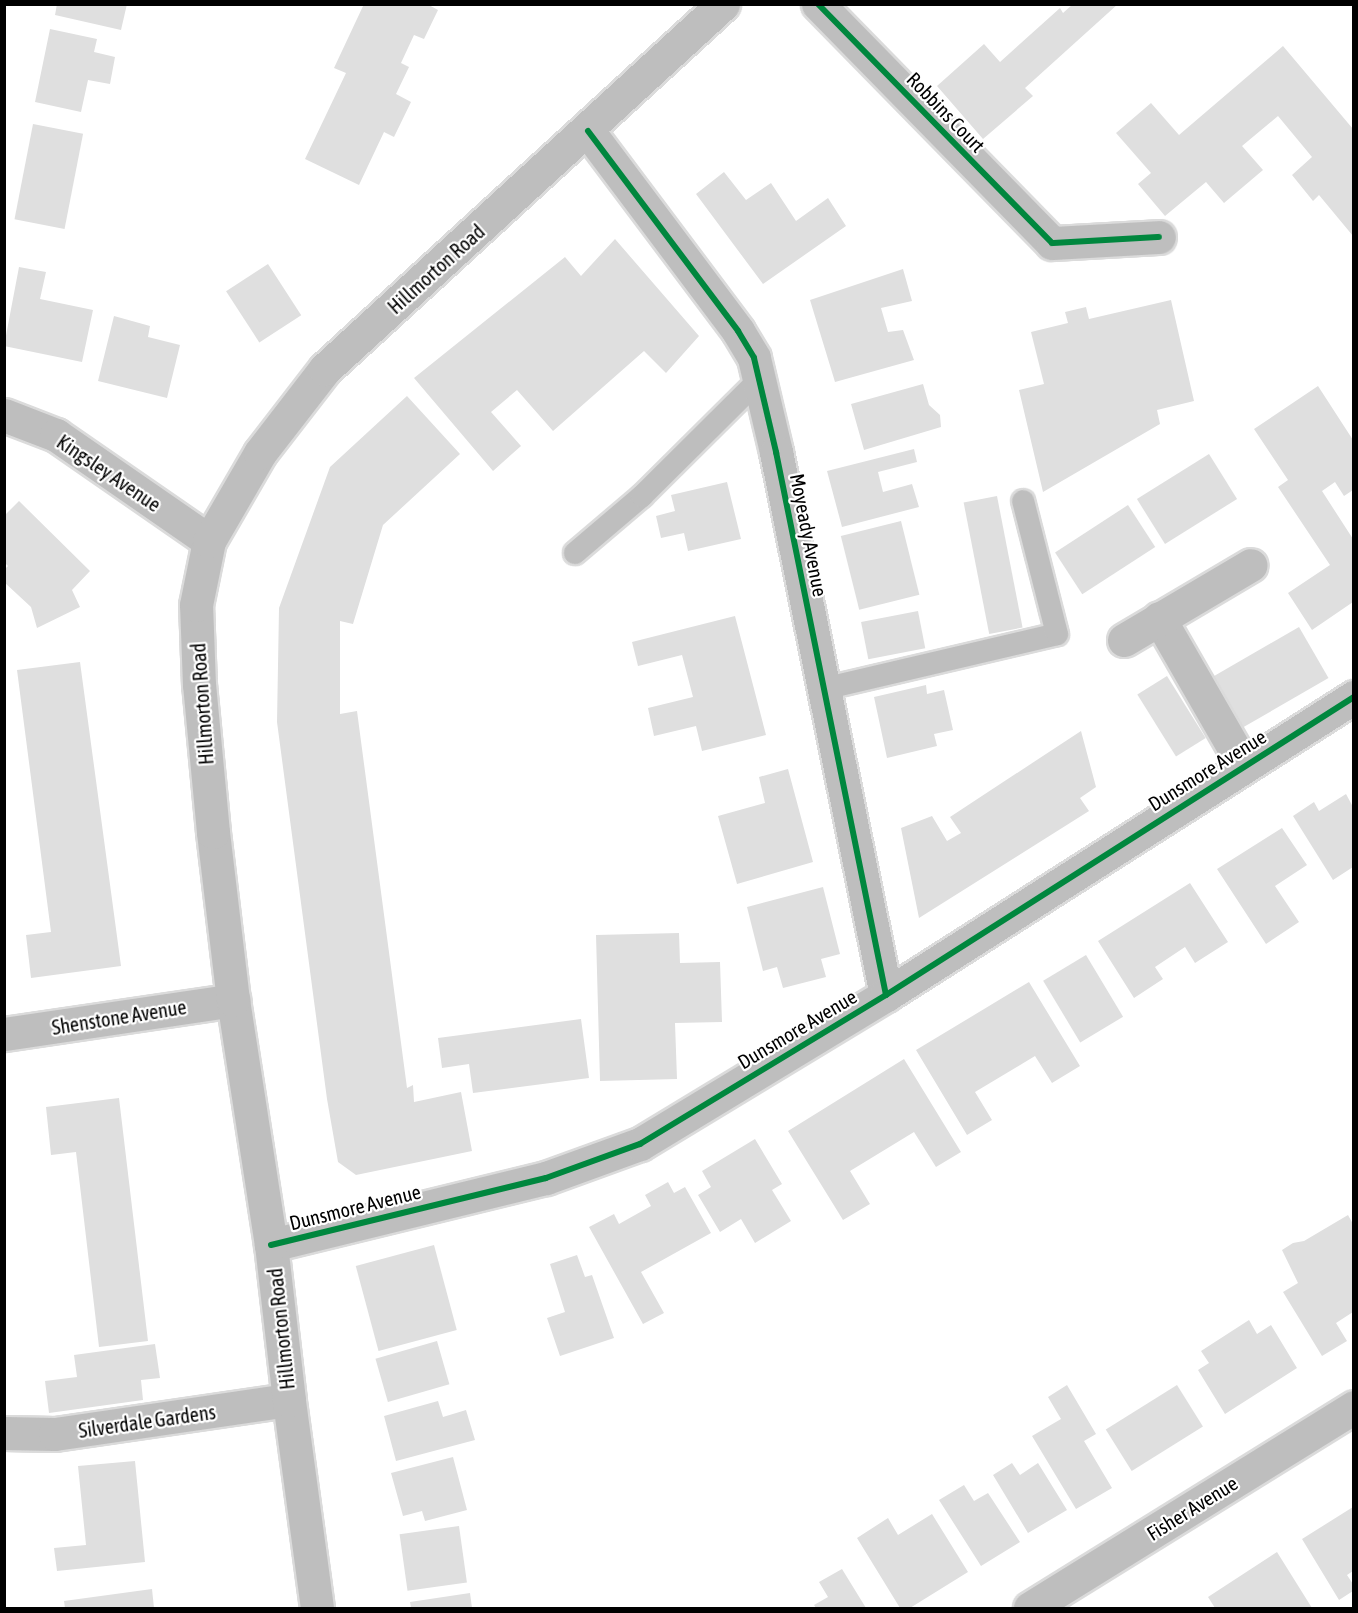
<!DOCTYPE html>
<style>
body{margin:0}
#map{position:relative;width:1358px;height:1613px;overflow:hidden;background:#fff;font-family:"Asap Condensed",sans-serif}
div>[style]{position:absolute}
[style*='--x']{left:calc(var(--x)*1px);top:calc(var(--y)*1px);width:calc(var(--w)*1px);rotate:calc(var(--a)*1deg)}
.building>*{inset:0;background:#dfdfdf;transform-origin:0 0}
.roads{filter:drop-shadow(2px 0 #dbdbdb) drop-shadow(-2px 0 #dbdbdb) drop-shadow(0 2px #dbdbdb) drop-shadow(0 -2px #dbdbdb)}
.lane>*{height:22px;margin:-11px;padding:0 11px;transform-origin:11px;border-radius:11px;background:#bebebe}
.street>*{height:33px;margin:-16.5px;padding:0 16.5px;transform-origin:16.5px;border-radius:16.5px;background:#bebebe}
.highway>*{height:33px;margin:-16.5px;padding:0 16.5px;transform-origin:16.5px;border-radius:16.5px;background:#bebebe}
.cycleway>*{height:6px;margin:-3px;padding:0 3px;transform-origin:3px;border-radius:3px;background:#00873e}
span{translate:-50% -50%;white-space:nowrap;text-align:center;line-height:1.15;-webkit-text-stroke:4.5px #fff;paint-order:stroke}
.street-label{font-size:20px;color:#000}
.frame{position:absolute;inset:0;border:6px solid #000;pointer-events:none}
</style>
<div id="map">
<div class="building">
<div style="clip-path:polygon(57px 4px,127px 4px,121px 30px,55px 15px)"></div>
<div style="clip-path:polygon(364px 4px,427px 4px,438px 10px,424px 39px,414px 35px,401px 63px,409px 67px,396px 94px,411px 102px,394px 137px,384px 132px,359px 185px,305px 159px,346px 73px,334px 68px)"></div>
<div style="clip-path:polygon(1073px 4px,1118px 4px,1025px 88px,1033px 96px,983px 139px,937px 86px,984px 44px,1000px 62px,1060px 8px,1063px 13px)"></div>
<div style="clip-path:polygon(50px 29px,97px 39px,94px 52px,115px 57px,110px 84px,88px 80px,81px 112px,35px 102px)"></div>
<div style="clip-path:polygon(1283px 46px,1353px 129px,1353px 236px,1319px 195px,1313px 201px,1292px 175px,1312px 157px,1278px 116px,1242px 146px,1263px 170px,1224px 203px,1206px 182px,1165px 216px,1138px 184px,1151px 173px,1116px 133px,1151px 103px,1179px 135px)"></div>
<div style="left:33px;top:124px;width:51px;height:97px;rotate:11deg"></div>
<div style="clip-path:polygon(724px 172px,746px 200px,771px 183px,796px 221px,828px 198px,846px 226px,763px 284px,696px 194px)"></div>
<div style="clip-path:polygon(615px 239px,699px 336px,666px 373px,644px 351px,553px 431px,517px 390px,491px 412px,521px 446px,493px 471px,414px 378px,565px 257px,581px 276px)"></div>
<div style="left:268px;top:264px;width:61px;height:50px;rotate:57deg"></div>
<div style="clip-path:polygon(19px 267px,46px 272px,40px 299px,93px 310px,82px 362px,4px 346px)"></div>
<div style="clip-path:polygon(903px 269px,912px 301px,881px 308px,888px 332px,903px 330px,914px 360px,835px 382px,810px 300px)"></div>
<div style="clip-path:polygon(1171px 300px,1194px 401px,1157px 410px,1160px 424px,1043px 492px,1019px 390px,1044px 384px,1031px 332px,1068px 323px,1065px 312px,1086px 307px,1089px 319px)"></div>
<div style="clip-path:polygon(114px 316px,150px 326px,148px 337px,180px 345px,167px 398px,98px 381px)"></div>
<div style="clip-path:polygon(923px 384px,929px 405px,940px 415px,941px 427px,864px 450px,851px 404px)"></div>
<div style="clip-path:polygon(1318px 386px,1353px 440px,1353px 490px,1344px 496px,1335px 482px,1322px 491px,1353px 539px,1353px 602px,1312px 630px,1288px 593px,1330px 565px,1278px 487px,1288px 480px,1254px 429px)"></div>
<div style="clip-path:polygon(407px 396px,460px 454px,383px 525px,353px 624px,340px 621px,340px 714px,357px 711px,407px 1088px,413px 1085px,414px 1102px,461px 1092px,472px 1151px,356px 1175px,338px 1162px,327px 1099px,277px 722px,279px 608px,330px 467px)"></div>
<div style="clip-path:polygon(914px 449px,917px 462px,878px 472px,883px 492px,912px 484px,919px 507px,842px 527px,827px 471px)"></div>
<div style="left:1209px;top:454px;width:53px;height:85px;rotate:58deg"></div>
<div style="clip-path:polygon(727px 482px,741px 539px,688px 551px,684px 533px,661px 538px,656px 516px,675px 511px,671px 495px)"></div>
<div style="left:997px;top:496px;width:134px;height:34px;rotate:79deg"></div>
<div style="clip-path:polygon(19px 501px,90px 571px,72px 590px,80px 607px,37px 628px,31px 607px,4px 582px,4px 570px,8px 566px,4px 562px,4px 516px)"></div>
<div style="left:1128px;top:505px;width:50px;height:87px;rotate:57deg"></div>
<div style="left:901px;top:521px;width:76px;height:62px;rotate:76deg"></div>
<div style="left:918px;top:611px;width:38px;height:58px;rotate:79deg"></div>
<div style="clip-path:polygon(735px 616px,766px 735px,702px 751px,696px 726px,654px 736px,648px 708px,693px 697px,682px 655px,638px 666px,632px 642px)"></div>
<div style="left:1299px;top:627px;width:59px;height:103px;rotate:60deg"></div>
<div style="clip-path:polygon(80px 662px,121px 966px,31px 978px,26px 935px,51px 932px,17px 670px)"></div>
<div style="left:1167px;top:676px;width:73px;height:35px;rotate:58deg"></div>
<div style="clip-path:polygon(926px 685px,927px 694px,944px 690px,953px 730px,934px 734px,937px 746px,887px 758px,874px 697px)"></div>
<div style="clip-path:polygon(1081px 731px,1096px 787px,1080px 798px,1089px 811px,919px 918px,901px 828px,932px 816px,947px 841px,961px 833px,950px 817px)"></div>
<div style="clip-path:polygon(788px 769px,813px 862px,737px 884px,718px 816px,765px 803px,759px 777px)"></div>
<div style="clip-path:polygon(1346px 794px,1353px 807px,1353px 867px,1333px 880px,1293px 816px,1314px 802px,1319px 811px)"></div>
<div style="clip-path:polygon(1282px 828px,1307px 865px,1275px 886px,1299px 922px,1266px 944px,1217px 869px)"></div>
<div style="clip-path:polygon(1190px 883px,1228px 942px,1195px 963px,1185px 947px,1155px 967px,1163px 979px,1134px 998px,1098px 941px)"></div>
<div style="clip-path:polygon(823px 887px,840px 954px,821px 959px,826px 977px,783px 988px,777px 967px,763px 971px,747px 907px)"></div>
<div style="clip-path:polygon(679px 933px,680px 963px,720px 962px,722px 1022px,675px 1023px,677px 1079px,600px 1081px,596px 935px)"></div>
<div style="left:1086px;top:955px;width:72px;height:50px;rotate:59deg"></div>
<div style="clip-path:polygon(1029px 982px,1080px 1066px,1052px 1083px,1035px 1056px,975px 1092px,992px 1120px,967px 1135px,916px 1050px)"></div>
<div style="clip-path:polygon(581px 1019px,589px 1078px,473px 1093px,469px 1064px,442px 1068px,438px 1038px)"></div>
<div style="clip-path:polygon(904px 1059px,961px 1152px,936px 1167px,914px 1132px,850px 1171px,870px 1204px,843px 1220px,788px 1131px)"></div>
<div style="clip-path:polygon(119px 1098px,148px 1341px,99px 1347px,76px 1152px,51px 1155px,46px 1107px)"></div>
<div style="clip-path:polygon(755px 1139px,782px 1184px,772px 1190px,791px 1221px,755px 1243px,741px 1219px,720px 1232px,698px 1195px,711px 1187px,702px 1171px)"></div>
<div style="clip-path:polygon(668px 1182px,674px 1193px,685px 1187px,711px 1233px,641px 1272px,664px 1313px,643px 1324px,589px 1227px,614px 1214px,619px 1224px,651px 1206px,645px 1195px)"></div>
<div style="clip-path:polygon(1348px 1215px,1353px 1224px,1353px 1312px,1336px 1323px,1347px 1341px,1322px 1356px,1283px 1292px,1298px 1283px,1282px 1250px,1293px 1243px,1304px 1241px)"></div>
<div style="left:434px;top:1245px;width:88px;height:81px;rotate:75deg"></div>
<div style="clip-path:polygon(577px 1255px,585px 1277px,592px 1275px,614px 1338px,560px 1356px,547px 1318px,565px 1312px,550px 1264px)"></div>
<div style="clip-path:polygon(1249px 1320px,1257px 1334px,1271px 1325px,1297px 1368px,1225px 1414px,1198px 1370px,1209px 1363px,1201px 1351px)"></div>
<div style="left:437px;top:1341px;width:45px;height:64px;rotate:74deg"></div>
<div style="clip-path:polygon(155px 1344px,160px 1378px,141px 1380px,143px 1400px,49px 1413px,45px 1381px,77px 1377px,74px 1355px)"></div>
<div style="clip-path:polygon(1067px 1385px,1096px 1434px,1084px 1441px,1112px 1488px,1076px 1509px,1032px 1436px,1061px 1419px,1048px 1397px)"></div>
<div style="left:1177px;top:1385px;width:49px;height:84px;rotate:58deg"></div>
<div style="clip-path:polygon(438px 1401px,443px 1417px,466px 1410px,475px 1440px,396px 1461px,384px 1416px)"></div>
<div style="clip-path:polygon(453px 1457px,467px 1510px,425px 1521px,422px 1511px,403px 1516px,391px 1473px)"></div>
<div style="clip-path:polygon(135px 1461px,145px 1562px,57px 1571px,54px 1548px,86px 1545px,78px 1466px)"></div>
<div style="clip-path:polygon(1012px 1463px,1020px 1475px,1038px 1463px,1067px 1510px,1028px 1533px,993px 1475px)"></div>
<div style="clip-path:polygon(964px 1485px,974px 1501px,988px 1493px,1020px 1542px,981px 1566px,939px 1500px)"></div>
<div style="clip-path:polygon(1353px 1507px,1353px 1571px,1347px 1575px,1353px 1584px,1353px 1591px,1339px 1600px,1302px 1539px)"></div>
<div style="clip-path:polygon(932px 1514px,968px 1572px,910px 1608px,900px 1608px,857px 1538px,888px 1518px,898px 1535px)"></div>
<div style="left:459px;top:1526px;width:57px;height:60px;rotate:82deg"></div>
<div style="clip-path:polygon(1277px 1552px,1312px 1608px,1215px 1608px,1208px 1597px)"></div>
<div style="clip-path:polygon(842px 1569px,866px 1608px,816px 1608px,814px 1605px,828px 1597px,819px 1582px)"></div>
<div style="clip-path:polygon(152px 1589px,154px 1608px,65px 1608px,64px 1601px)"></div>
<div style="clip-path:polygon(470px 1593px,472px 1608px,411px 1608px,410px 1602px)"></div>
</div>
<div class="roads">
<div class="lane">
<div style="--x:575;--y:553;--w:88;--a:-40.4"></div>
<div style="--x:642;--y:496;--w:165;--a:-44.8"></div>
<div style="--x:823;--y:689;--w:240;--a:-13.2"></div>
<div style="--x:1057;--y:634;--w:137;--a:-104.3"></div>
</div>
<div class="street">
<div style="--x:818;--y:4;--w:334;--a:45.6"></div>
<div style="--x:1052;--y:243;--w:107;--a:-3.2"></div>
<div style="--x:588;--y:131;--w:250;--a:53.1"></div>
<div style="--x:738;--y:331;--w:31;--a:59"></div>
<div style="--x:754;--y:358;--w:97;--a:76.8"></div>
<div style="--x:776;--y:452;--w:554;--a:78.55"></div>
<div style="--x:4;--y:415;--w:56;--a:21"></div>
<div style="--x:56;--y:435;--w:186;--a:34.7"></div>
<div style="--x:1159;--y:618;--w:171;--a:60.1"></div>
<div style="--x:1124;--y:640;--w:147;--a:-30.6"></div>
<div style="--x:4;--y:1034;--w:232;--a:-8.4"></div>
<div style="--x:271;--y:1245;--w:283;--a:-13.7"></div>
<div style="--x:546;--y:1178;--w:100;--a:-19.9"></div>
<div style="--x:640;--y:1144;--w:288;--a:-31.2"></div>
<div style="--x:886;--y:995;--w:555;--a:-32.49"></div>
<div style="--x:4;--y:1433;--w:51;--a:1.1"></div>
<div style="--x:55;--y:1434;--w:236;--a:-8.3"></div>
<div style="--x:1030;--y:1608;--w:381;--a:-31.8"></div>
</div>
<div class="highway">
<div style="--x:317;--y:1608;--w:210;--a:-97.7"></div>
<div style="--x:289;--y:1400;--w:156;--a:-96.6"></div>
<div style="--x:271;--y:1245;--w:248;--a:-98.8"></div>
<div style="--x:233;--y:1000;--w:169;--a:-96.8"></div>
<div style="--x:213;--y:832;--w:148;--a:-95.4"></div>
<div style="--x:199;--y:685;--w:80;--a:-92.1"></div>
<div style="--x:196;--y:605;--w:65;--a:-78.5"></div>
<div style="--x:209;--y:541;--w:102;--a:-59.9"></div>
<div style="--x:260;--y:453;--w:106;--a:-52.3"></div>
<div style="--x:325;--y:369;--w:540;--a:-42.52"></div>
</div>
</div>
<div class="cycleway">
<div style="--x:818;--y:4;--w:334;--a:45.6"></div>
<div style="--x:1052;--y:243;--w:107;--a:-3.2"></div>
<div style="--x:588;--y:131;--w:250;--a:53.1"></div>
<div style="--x:738;--y:331;--w:31;--a:59"></div>
<div style="--x:754;--y:358;--w:97;--a:76.8"></div>
<div style="--x:776;--y:452;--w:554;--a:78.55"></div>
<div style="--x:271;--y:1245;--w:283;--a:-13.7"></div>
<div style="--x:546;--y:1178;--w:100;--a:-19.9"></div>
<div style="--x:640;--y:1144;--w:288;--a:-31.2"></div>
<div style="--x:886;--y:995;--w:555;--a:-32.49"></div>
</div>
<div class="street-label">
<span style="left:946px;top:112px;rotate:46deg">Robbins Court</span>
<span style="left:436px;top:269px;rotate:-42deg">Hillmorton Road</span>
<span style="left:109px;top:473px;rotate:34deg">Kingsley Avenue</span>
<span style="left:809px;top:535px;rotate:79deg">Moyeady Avenue</span>
<span style="left:202px;top:704px;rotate:-94deg">Hillmorton Road</span>
<span style="left:1207px;top:770px;rotate:-32deg">Dunsmore Avenue</span>
<span style="left:119px;top:1017px;rotate:-9deg">Shenstone Avenue</span>
<span style="left:797px;top:1029px;rotate:-31deg">Dunsmore Avenue</span>
<span style="left:355px;top:1207px;rotate:-14deg">Dunsmore Avenue</span>
<span style="left:281px;top:1329px;rotate:-96deg">Hillmorton Road</span>
<span style="left:147px;top:1421px;rotate:-8deg">Silverdale Gardens</span>
<span style="left:1192px;top:1508px;rotate:-32deg">Fisher Avenue</span>
</div>
<div class="frame"></div>
</div>
